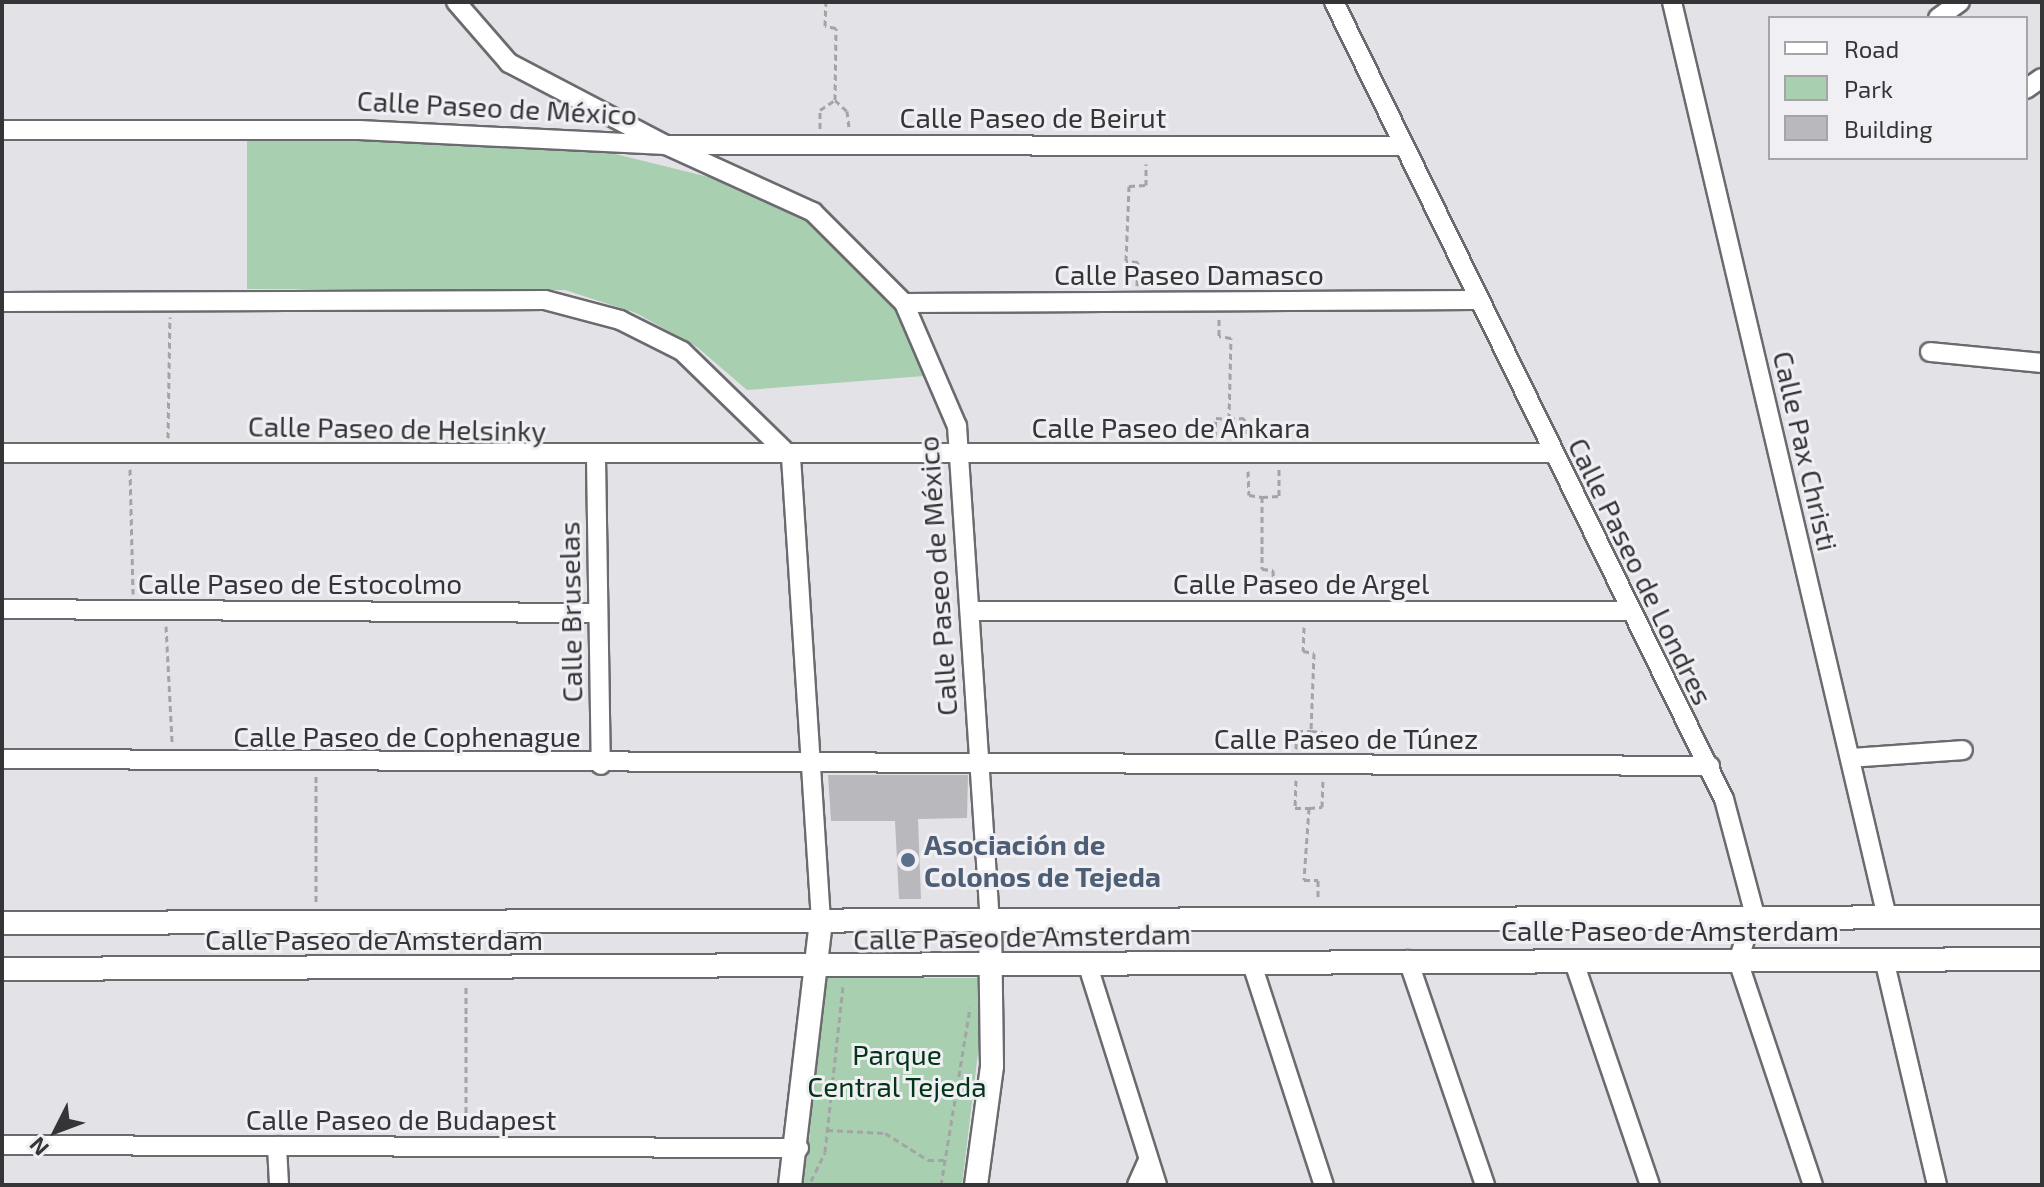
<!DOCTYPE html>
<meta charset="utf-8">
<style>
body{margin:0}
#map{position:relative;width:2044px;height:1187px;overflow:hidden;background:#e2e2e7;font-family:"Exo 2",sans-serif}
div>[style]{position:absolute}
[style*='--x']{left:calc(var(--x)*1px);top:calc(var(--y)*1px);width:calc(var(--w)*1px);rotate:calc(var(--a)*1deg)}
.green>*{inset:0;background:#a7cfb0}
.building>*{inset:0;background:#b8b8bd}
.path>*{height:3px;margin-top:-1.5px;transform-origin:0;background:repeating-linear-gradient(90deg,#a4a4a7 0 6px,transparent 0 10px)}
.roads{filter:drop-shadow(2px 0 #6a6a6f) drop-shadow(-2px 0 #6a6a6f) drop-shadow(0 2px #6a6a6f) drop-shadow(0 -2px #6a6a6f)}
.minor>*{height:18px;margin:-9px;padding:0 9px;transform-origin:9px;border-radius:9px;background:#fff}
.major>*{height:22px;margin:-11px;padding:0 11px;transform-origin:11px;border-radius:11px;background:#fff}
.dots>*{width:22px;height:22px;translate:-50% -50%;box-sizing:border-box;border:4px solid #f0eff4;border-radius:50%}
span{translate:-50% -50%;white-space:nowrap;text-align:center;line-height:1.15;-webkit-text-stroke:6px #f0eff4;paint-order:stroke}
.street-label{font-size:28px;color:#353537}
.service-label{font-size:28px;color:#4e5e75;font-weight:700}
.left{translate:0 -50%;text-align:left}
.park-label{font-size:28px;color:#013516}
.frame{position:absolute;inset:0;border:4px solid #353537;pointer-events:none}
.legend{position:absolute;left:1768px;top:16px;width:260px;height:144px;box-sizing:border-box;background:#f0eff4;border:2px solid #a5a5a8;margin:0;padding:10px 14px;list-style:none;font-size:24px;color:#353537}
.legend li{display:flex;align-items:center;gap:16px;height:40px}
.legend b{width:40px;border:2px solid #a5a5a8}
.north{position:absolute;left:16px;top:1091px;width:80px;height:80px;-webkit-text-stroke:6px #f0eff4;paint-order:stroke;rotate:228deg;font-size:22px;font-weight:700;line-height:32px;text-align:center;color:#353537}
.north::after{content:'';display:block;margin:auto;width:28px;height:36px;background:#353537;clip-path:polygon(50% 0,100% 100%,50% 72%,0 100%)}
</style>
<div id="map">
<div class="green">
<div style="clip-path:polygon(247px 136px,591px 148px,741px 185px,823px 228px,855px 261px,907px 324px,924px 376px,747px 390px,697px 347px,636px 313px,565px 290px,247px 289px)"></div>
<div style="clip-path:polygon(822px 978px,987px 978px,962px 1185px,797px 1185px,808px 1156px)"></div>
</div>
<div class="building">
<div style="clip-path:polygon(828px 775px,968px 775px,967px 818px,918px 819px,921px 899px,899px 899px,895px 821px,831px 821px)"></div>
</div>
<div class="path">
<div style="--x:835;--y:100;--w:16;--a:43"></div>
<div style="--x:847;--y:111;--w:16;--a:83"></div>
<div style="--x:820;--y:129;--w:19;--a:-90"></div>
<div style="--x:820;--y:110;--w:18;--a:-34"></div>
<div style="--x:835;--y:100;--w:72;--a:-89.2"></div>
<div style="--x:836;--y:28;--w:11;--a:-170"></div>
<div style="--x:825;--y:26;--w:24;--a:-88"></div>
<div style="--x:1137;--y:286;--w:24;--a:-88"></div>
<div style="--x:1138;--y:262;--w:12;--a:-175"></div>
<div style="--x:1126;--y:261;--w:75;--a:-87.7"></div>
<div style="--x:1129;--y:186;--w:17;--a:-3"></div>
<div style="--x:1146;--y:185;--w:21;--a:-90"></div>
<div style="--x:1229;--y:419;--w:15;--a:-4"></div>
<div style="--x:1244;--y:418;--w:18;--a:84"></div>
<div style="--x:1215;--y:437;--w:19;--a:-87"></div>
<div style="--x:1216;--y:418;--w:13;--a:4"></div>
<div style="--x:1229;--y:419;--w:81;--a:-88.6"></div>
<div style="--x:1231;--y:338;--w:12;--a:-171"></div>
<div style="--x:1219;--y:336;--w:19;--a:-90"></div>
<div style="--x:168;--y:438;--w:121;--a:-89.1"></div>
<div style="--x:130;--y:469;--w:125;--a:88.6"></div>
<div style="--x:1248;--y:471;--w:24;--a:88"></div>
<div style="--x:1249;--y:495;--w:13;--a:9"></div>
<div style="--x:1262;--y:497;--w:72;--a:90"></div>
<div style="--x:1262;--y:569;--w:11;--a:5"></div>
<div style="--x:1273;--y:570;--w:24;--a:88"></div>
<div style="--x:1262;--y:497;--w:17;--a:-3"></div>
<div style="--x:1279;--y:496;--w:28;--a:-90"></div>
<div style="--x:166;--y:626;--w:116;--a:87"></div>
<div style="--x:1304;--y:627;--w:24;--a:92"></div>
<div style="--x:1303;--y:651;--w:11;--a:10"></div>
<div style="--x:1314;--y:653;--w:78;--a:92.2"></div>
<div style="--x:1311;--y:731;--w:12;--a:5"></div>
<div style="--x:1323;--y:732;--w:14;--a:90"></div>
<div style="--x:1296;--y:749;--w:18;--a:-87"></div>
<div style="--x:1297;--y:731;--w:14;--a:0"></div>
<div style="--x:316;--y:776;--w:128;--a:90"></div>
<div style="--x:1296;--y:780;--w:28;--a:92"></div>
<div style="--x:1295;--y:808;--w:14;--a:0"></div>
<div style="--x:1309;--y:808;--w:72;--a:94"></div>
<div style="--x:1304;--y:880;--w:14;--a:0"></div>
<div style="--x:1318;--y:880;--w:19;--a:90"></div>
<div style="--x:1309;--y:808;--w:13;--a:-4"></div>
<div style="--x:1322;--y:807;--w:26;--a:-88"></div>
<div style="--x:466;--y:987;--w:144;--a:90"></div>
<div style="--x:827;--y:1130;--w:58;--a:3"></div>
<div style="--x:885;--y:1133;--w:51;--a:32.1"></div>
<div style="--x:928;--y:1160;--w:19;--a:0"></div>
<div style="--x:811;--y:1181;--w:32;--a:-64"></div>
<div style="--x:825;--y:1152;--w:167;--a:-83.8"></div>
<div style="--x:941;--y:1185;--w:180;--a:-80.7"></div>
</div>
<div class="roads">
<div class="minor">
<div style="--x:456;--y:2;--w:81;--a:49"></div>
<div style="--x:509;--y:63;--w:177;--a:27.6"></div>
<div style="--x:666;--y:145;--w:735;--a:0.08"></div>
<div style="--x:1334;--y:2;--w:887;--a:63.93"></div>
<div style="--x:1724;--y:799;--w:117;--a:75.1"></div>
<div style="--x:1754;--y:912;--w:52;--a:108.1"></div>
<div style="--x:1738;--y:961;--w:236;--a:71.5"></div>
<div style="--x:1672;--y:2;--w:936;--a:76.78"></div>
<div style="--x:1938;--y:18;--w:27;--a:-36"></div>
<div style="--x:2026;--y:89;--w:19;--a:-35"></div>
<div style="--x:2;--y:130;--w:357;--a:0"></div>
<div style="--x:359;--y:130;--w:307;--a:2.8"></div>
<div style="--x:666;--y:145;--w:162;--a:24.5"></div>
<div style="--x:813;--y:212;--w:129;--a:45"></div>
<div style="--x:904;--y:303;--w:134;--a:66.7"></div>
<div style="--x:957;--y:426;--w:493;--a:86.2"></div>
<div style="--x:2;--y:302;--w:543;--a:-0.21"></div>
<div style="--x:545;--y:300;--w:78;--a:14.9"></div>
<div style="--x:620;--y:320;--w:69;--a:26.6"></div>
<div style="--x:682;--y:351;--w:152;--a:44.2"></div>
<div style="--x:791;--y:457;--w:465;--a:86.3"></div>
<div style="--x:904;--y:303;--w:570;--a:-0.3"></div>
<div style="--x:1930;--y:352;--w:113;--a:5.6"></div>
<div style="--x:2;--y:453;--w:1549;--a:0"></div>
<div style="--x:596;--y:458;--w:307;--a:89.1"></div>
<div style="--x:2;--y:609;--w:595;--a:0.39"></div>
<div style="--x:972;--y:611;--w:658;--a:0"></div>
<div style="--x:1850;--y:758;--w:113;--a:-4"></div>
<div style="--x:2;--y:759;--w:1708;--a:0.23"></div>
<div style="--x:1884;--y:959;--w:232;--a:76.8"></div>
<div style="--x:1408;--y:960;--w:238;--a:71.1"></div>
<div style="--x:1574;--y:962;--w:236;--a:71.2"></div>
<div style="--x:1252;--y:964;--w:232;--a:72"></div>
<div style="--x:1088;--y:966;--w:230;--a:72.5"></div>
<div style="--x:2;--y:1145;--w:797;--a:0.22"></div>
<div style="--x:277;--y:1146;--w:39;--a:87"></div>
<div style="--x:1137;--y:1185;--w:27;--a:-66"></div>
</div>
<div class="major">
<div style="--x:2;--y:923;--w:2040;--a:-0.17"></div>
<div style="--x:2;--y:969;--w:2040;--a:-0.28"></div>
<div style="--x:790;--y:1185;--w:266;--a:-83.3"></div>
<div style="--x:976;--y:1185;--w:120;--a:-82.3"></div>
<div style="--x:992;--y:1066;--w:148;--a:-90.8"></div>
</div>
</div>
<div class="dots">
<div style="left:908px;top:860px;background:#5c6f8a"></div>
</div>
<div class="street-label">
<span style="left:497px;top:107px;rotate:3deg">Calle Paseo de México</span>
<span style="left:1033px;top:117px">Calle Paseo de Beirut</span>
<span style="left:1189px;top:274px">Calle Paseo Damasco</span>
<span style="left:1171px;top:427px">Calle Paseo de Ankara</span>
<span style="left:397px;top:428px;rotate:1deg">Calle Paseo de Helsinky</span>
<span style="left:1806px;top:451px;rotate:77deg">Calle Pax Christi</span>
<span style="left:1641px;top:571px;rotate:64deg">Calle Paseo de Londres</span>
<span style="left:937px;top:576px;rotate:-94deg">Calle Paseo de México</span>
<span style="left:300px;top:583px">Calle Paseo de Estocolmo</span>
<span style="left:1301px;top:583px">Calle Paseo de Argel</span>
<span style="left:570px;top:612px;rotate:-91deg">Calle Bruselas</span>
<span style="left:407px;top:736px">Calle Paseo de Cophenague</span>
<span style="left:1346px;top:738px">Calle Paseo de Túnez</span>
<span style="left:1670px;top:930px">Calle Paseo de Amsterdam</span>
<span style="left:1022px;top:936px;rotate:-1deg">Calle Paseo de Amsterdam</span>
<span style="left:374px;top:939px">Calle Paseo de Amsterdam</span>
<span style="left:401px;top:1119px">Calle Paseo de Budapest</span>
</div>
<div class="service-label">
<span class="left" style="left:924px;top:860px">Asociación de<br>Colonos de Tejeda</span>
</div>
<div class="park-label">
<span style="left:897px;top:1070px">Parque<br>Central Tejeda</span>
</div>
<div class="frame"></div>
<ul class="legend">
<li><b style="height:10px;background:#fff"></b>Road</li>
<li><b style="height:22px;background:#a7cfb0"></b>Park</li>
<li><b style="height:22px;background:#b8b8bd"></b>Building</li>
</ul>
<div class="north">N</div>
</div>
